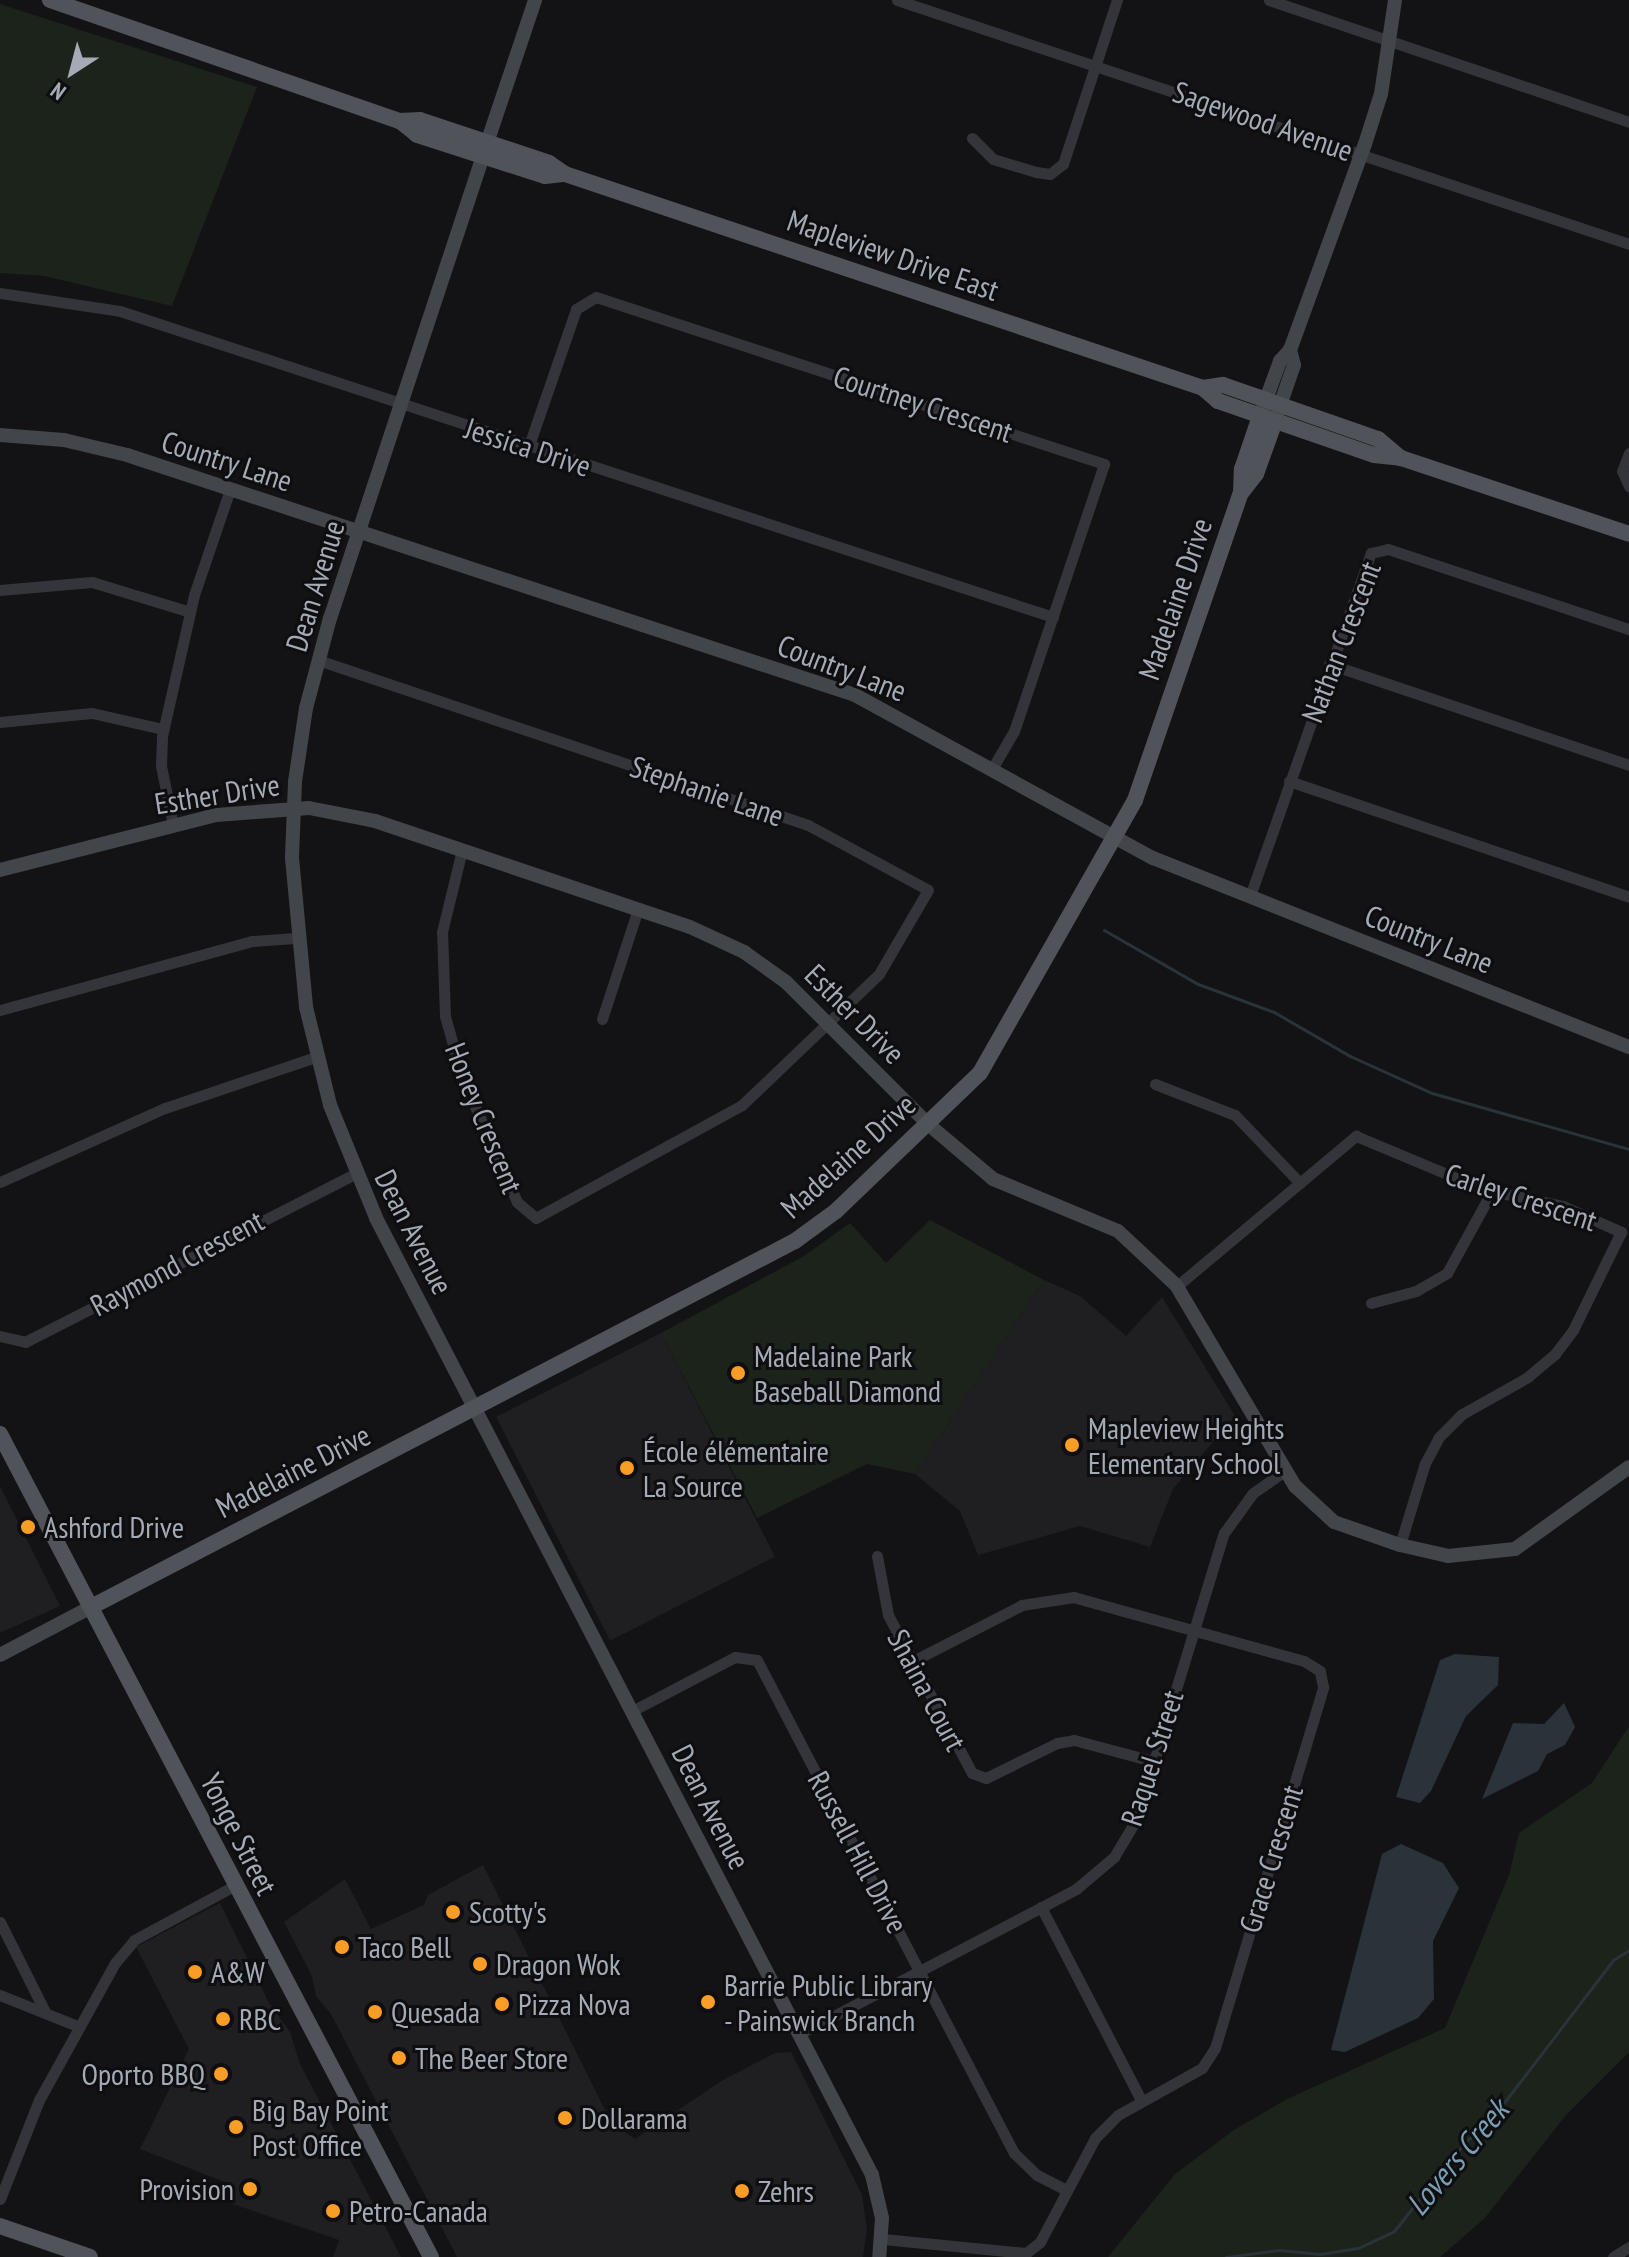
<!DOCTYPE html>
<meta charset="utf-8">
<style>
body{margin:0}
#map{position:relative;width:1629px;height:2257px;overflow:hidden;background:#131315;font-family:"PT Sans Narrow",sans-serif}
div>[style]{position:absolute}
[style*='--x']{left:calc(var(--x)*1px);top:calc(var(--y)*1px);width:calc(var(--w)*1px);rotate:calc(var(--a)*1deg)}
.built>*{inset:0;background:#1f1f22;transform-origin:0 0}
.green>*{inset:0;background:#1b231b}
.water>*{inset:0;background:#293339}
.stream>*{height:3px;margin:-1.5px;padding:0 1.5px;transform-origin:1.5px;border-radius:1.5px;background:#293339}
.street>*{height:11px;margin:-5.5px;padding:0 5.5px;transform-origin:5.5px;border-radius:5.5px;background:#34353a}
.secondary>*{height:14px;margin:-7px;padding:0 7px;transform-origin:7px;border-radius:7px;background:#42454a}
.primary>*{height:16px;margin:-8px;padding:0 8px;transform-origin:8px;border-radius:8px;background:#505359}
.dots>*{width:22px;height:22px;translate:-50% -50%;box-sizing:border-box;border:4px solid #0e0e10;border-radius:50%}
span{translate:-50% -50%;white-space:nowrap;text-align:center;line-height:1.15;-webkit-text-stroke:6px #0e0e10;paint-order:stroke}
.street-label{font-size:30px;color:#a4abb6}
.poi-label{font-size:30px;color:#a4abb6}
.left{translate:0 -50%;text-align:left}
.right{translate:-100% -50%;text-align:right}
.water-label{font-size:32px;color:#799eb3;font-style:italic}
.north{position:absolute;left:32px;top:32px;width:80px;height:80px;-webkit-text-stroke:6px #0e0e10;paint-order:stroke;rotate:216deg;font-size:22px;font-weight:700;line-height:32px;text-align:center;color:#a4abb6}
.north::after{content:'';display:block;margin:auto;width:28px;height:36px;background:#a4abb6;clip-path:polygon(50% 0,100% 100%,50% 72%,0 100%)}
</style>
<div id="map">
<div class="built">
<div style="clip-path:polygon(1044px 1280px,1080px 1296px,1126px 1336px,1162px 1297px,1235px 1416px,1173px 1489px,1150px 1547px,1080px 1526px,978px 1555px,960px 1511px,915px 1474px)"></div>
<div style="left:661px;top:1333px;width:251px;height:185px;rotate:63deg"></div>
<div style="clip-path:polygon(0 1486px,60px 1606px,0 1633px)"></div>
<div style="clip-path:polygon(483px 1865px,612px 2124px,635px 2139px,723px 2080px,775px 2053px,791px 2052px,862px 2195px,867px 2229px,863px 2257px,457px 2257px,331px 2014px,316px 1996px,312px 1976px,284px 1922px,345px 1879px,371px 1929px,424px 1905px,428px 1895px)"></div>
<div style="clip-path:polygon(220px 1903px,269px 2003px,290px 2032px,300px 2064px,401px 2257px,333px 2257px,339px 2240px,233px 2204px,225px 2182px,140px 2149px,189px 2049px,136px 1947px)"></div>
</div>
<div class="green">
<div style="clip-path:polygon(0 4px,257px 87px,172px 306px,44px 276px,0 273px)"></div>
<div style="clip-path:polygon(930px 1220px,1044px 1280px,915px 1474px,867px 1464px,757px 1518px,661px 1333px,804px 1256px,850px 1223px,886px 1263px)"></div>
<div style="clip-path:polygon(1629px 1726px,1629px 2052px,1566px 2115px,1484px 2219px,1440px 2257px,1108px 2257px,1175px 2174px,1234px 2130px,1287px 2099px,1445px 2028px,1509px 1875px,1519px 1833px,1592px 1783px)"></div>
</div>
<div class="water">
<div style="clip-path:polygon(1455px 1654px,1499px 1657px,1498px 1685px,1466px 1716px,1431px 1791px,1420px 1803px,1396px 1797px,1440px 1660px)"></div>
<div style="clip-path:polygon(1564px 1703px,1575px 1727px,1565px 1745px,1547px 1754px,1538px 1771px,1482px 1799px,1513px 1723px,1544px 1724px)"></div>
<div style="clip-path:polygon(1401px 1844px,1443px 1863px,1459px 1888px,1433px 1941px,1434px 1999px,1418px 2018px,1345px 2052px,1331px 2050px,1382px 1854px)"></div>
</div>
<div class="stream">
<div style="--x:1104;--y:930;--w:108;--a:29.9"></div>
<div style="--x:1198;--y:984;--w:81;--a:20.2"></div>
<div style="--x:1274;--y:1012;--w:88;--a:30.1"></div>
<div style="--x:1350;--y:1056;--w:90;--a:24.3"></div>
<div style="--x:1432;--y:1093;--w:205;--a:15.9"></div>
<div style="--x:1226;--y:2257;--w:53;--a:-7.5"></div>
<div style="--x:1279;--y:2250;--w:41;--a:5.6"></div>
<div style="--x:1320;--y:2254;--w:38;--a:-9"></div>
<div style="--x:1358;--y:2248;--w:40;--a:-25"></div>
<div style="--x:1394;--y:2231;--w:114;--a:-51.4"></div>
<div style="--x:1465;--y:2142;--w:33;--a:-40"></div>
<div style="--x:1490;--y:2121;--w:203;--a:-52.6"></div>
<div style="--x:1613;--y:1960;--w:19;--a:-32"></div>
</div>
<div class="street">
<div style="--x:897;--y:0;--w:772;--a:18.43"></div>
<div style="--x:1269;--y:0;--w:380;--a:18.7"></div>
<div style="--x:972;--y:138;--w:30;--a:45"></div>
<div style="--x:993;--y:159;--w:45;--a:16.8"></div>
<div style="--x:1036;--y:172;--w:14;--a:8"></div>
<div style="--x:1050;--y:174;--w:16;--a:-38"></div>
<div style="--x:1063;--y:164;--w:173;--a:-71.8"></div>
<div style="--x:0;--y:293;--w:121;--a:8.5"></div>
<div style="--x:120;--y:311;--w:982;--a:18.16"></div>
<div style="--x:528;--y:448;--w:147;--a:-70.9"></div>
<div style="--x:576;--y:309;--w:23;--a:-31"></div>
<div style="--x:596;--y:297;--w:535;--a:18.2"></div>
<div style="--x:1104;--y:464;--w:282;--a:108.6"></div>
<div style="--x:1014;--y:731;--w:44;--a:120.1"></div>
<div style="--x:1629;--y:453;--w:19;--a:111"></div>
<div style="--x:1622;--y:471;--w:17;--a:65"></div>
<div style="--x:0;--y:590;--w:92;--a:-5"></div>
<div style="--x:92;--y:582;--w:102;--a:17"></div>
<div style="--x:318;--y:660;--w:517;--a:18.61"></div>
<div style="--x:808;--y:825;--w:136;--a:28.4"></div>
<div style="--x:928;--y:890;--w:97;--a:120.3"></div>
<div style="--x:879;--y:974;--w:190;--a:136.3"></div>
<div style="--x:742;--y:1105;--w:235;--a:151.3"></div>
<div style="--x:536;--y:1218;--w:25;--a:-140"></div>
<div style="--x:517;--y:1202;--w:137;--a:-113.7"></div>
<div style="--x:462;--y:1077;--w:63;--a:-105.6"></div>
<div style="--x:445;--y:1016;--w:84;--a:-92"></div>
<div style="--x:442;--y:932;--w:84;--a:-76.3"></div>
<div style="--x:1329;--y:664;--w:317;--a:18.6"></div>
<div style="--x:0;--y:722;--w:92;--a:-5.6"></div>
<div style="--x:92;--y:713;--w:73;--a:12.7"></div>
<div style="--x:1289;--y:781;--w:359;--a:18.8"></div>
<div style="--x:173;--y:825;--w:60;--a:-101.5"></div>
<div style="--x:161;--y:766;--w:30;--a:-88"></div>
<div style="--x:162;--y:736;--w:145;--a:-77.2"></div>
<div style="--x:194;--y:595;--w:112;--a:-71.2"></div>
<div style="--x:1250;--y:896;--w:364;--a:-70.6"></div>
<div style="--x:1371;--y:553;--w:17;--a:-13"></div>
<div style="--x:1388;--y:549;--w:254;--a:18.4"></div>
<div style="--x:0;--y:1010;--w:261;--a:-15.3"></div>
<div style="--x:252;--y:941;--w:43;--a:-4"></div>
<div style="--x:602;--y:1019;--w:116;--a:-71.9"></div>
<div style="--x:1155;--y:1084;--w:86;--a:21.2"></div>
<div style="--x:1235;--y:1115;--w:94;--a:46.3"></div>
<div style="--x:0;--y:1182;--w:181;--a:-24.2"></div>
<div style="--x:165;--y:1108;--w:159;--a:-18.7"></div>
<div style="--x:1177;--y:1286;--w:234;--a:-40"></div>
<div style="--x:1356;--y:1136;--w:138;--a:22.7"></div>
<div style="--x:1483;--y:1189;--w:82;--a:12"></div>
<div style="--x:1563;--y:1206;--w:64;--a:24.1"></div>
<div style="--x:1621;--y:1232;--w:109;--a:116.1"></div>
<div style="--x:1573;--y:1330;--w:30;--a:127"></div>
<div style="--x:1555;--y:1354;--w:35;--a:140"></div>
<div style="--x:1528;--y:1377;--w:76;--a:150.7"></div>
<div style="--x:1462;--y:1414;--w:33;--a:135"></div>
<div style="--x:1439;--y:1437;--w:30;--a:118"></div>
<div style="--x:1425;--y:1463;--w:86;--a:107"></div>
<div style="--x:1371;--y:1303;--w:47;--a:-14.9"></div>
<div style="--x:1416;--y:1291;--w:36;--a:-30"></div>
<div style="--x:1447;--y:1273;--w:94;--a:-61.2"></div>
<div style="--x:0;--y:1336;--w:26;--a:13"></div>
<div style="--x:25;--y:1342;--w:370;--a:-27"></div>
<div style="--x:877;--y:1556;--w:60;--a:79.4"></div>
<div style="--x:888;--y:1615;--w:179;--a:62"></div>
<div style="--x:972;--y:1773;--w:15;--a:20"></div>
<div style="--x:986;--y:1778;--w:79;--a:-26.2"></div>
<div style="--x:1057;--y:1743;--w:17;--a:-10"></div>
<div style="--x:1074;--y:1740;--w:82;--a:14.9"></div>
<div style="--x:632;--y:1711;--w:116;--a:-27.7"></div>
<div style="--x:735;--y:1657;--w:22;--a:8"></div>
<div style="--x:757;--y:1660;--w:556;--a:62.47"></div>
<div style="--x:1014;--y:2153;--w:32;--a:44"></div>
<div style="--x:1037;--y:2175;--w:33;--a:27"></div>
<div style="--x:1041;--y:1907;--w:217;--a:62.6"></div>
<div style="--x:0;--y:1922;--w:101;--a:63.4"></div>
<div style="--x:0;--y:1995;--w:83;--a:21.9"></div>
<div style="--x:799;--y:2034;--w:313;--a:-27.6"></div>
<div style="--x:1076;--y:1889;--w:50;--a:-40.1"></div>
<div style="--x:1114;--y:1857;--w:43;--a:-59.3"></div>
<div style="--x:1136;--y:1820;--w:300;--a:-73"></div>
<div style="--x:1224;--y:1533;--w:49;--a:-54.1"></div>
<div style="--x:1253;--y:1493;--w:39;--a:-35"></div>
<div style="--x:0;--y:2199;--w:106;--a:-68.5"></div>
<div style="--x:39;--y:2100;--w:157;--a:-61"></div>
<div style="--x:115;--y:1963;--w:30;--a:-50"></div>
<div style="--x:134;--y:1940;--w:114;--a:-28.4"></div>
<div style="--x:883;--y:2239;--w:144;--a:5.6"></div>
<div style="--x:1026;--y:2253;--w:18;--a:-38"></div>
<div style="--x:1040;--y:2242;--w:118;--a:-62.1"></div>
<div style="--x:1095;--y:2138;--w:33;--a:-45"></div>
<div style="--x:1118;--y:2115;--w:96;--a:-29.2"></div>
<div style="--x:1202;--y:2068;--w:24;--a:-57"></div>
<div style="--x:1215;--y:2048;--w:377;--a:-73.3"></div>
<div style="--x:1323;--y:1687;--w:16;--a:-101"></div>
<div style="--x:1320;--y:1671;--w:19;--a:-148"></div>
<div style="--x:1304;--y:1661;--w:239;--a:-164.5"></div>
<div style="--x:1074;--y:1597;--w:53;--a:171.3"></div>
<div style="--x:1022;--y:1605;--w:123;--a:152.8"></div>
<div style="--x:1613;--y:2257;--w:19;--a:-32"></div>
</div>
<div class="secondary">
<div style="--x:487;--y:143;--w:151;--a:-71.4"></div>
<div style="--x:483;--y:156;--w:487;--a:108.3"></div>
<div style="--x:330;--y:618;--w:93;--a:104.9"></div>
<div style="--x:306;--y:708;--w:75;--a:98.5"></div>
<div style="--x:295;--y:782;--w:76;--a:92.3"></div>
<div style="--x:292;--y:858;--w:150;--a:84.6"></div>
<div style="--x:306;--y:1007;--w:101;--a:76.2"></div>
<div style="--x:330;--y:1105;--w:122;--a:67.8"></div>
<div style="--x:376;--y:1218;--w:1078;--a:62.6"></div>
<div style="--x:872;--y:2175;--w:44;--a:76.9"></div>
<div style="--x:882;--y:2218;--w:39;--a:94"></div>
<div style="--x:1277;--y:414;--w:52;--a:-70.9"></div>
<div style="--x:1294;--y:365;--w:16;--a:-105"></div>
<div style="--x:1260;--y:416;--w:59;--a:-70"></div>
<div style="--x:1280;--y:361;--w:15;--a:-48"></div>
<div style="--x:1290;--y:350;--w:219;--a:-70"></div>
<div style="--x:1365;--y:144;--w:52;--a:-72.3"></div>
<div style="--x:1381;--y:94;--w:95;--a:-81.5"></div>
<div style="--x:0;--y:435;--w:64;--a:4.5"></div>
<div style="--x:64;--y:440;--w:65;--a:13.4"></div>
<div style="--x:127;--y:455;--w:767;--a:18.25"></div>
<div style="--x:855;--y:695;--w:340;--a:28.7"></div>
<div style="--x:1153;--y:858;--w:512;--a:21.66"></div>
<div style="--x:0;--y:870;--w:223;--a:-14.3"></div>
<div style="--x:216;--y:815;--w:93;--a:-4.3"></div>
<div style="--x:309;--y:808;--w:67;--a:11.1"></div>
<div style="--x:375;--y:821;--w:332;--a:18.6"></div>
<div style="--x:690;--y:927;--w:60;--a:24.8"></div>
<div style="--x:744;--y:952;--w:52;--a:35.5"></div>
<div style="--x:786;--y:982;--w:201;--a:45"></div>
<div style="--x:928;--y:1124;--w:85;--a:40.2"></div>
<div style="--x:993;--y:1179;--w:135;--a:22.6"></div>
<div style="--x:1118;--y:1231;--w:79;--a:43"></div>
<div style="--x:1176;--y:1285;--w:234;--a:59.4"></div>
<div style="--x:1295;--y:1486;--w:53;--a:42.7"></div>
<div style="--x:1334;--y:1522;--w:70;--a:19.2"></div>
<div style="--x:1400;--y:1545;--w:49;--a:12.9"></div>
<div style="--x:1448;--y:1556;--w:67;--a:-6"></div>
<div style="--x:1515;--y:1549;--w:140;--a:-35.7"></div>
<div style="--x:0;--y:1655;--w:103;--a:-27.8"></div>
</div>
<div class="primary">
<div style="--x:50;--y:0;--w:370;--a:19.1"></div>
<div style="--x:400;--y:121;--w:22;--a:39"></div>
<div style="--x:417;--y:135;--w:134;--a:17.8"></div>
<div style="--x:545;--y:176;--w:20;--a:-6"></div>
<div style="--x:400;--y:121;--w:20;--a:-3"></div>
<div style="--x:420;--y:120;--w:136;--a:18.4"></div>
<div style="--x:549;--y:163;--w:19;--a:35"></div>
<div style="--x:565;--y:174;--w:673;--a:18.54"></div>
<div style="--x:1203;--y:388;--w:20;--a:41"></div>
<div style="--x:1218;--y:401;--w:165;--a:19.1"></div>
<div style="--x:1374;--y:455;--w:27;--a:6"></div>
<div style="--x:1401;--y:458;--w:240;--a:18.4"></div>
<div style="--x:1203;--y:388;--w:20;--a:-9"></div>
<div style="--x:1223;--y:385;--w:164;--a:19.2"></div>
<div style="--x:1378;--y:439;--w:30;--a:40"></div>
<div style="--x:1241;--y:493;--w:24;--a:-52"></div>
<div style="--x:1256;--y:474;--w:56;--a:-70.3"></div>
<div style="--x:0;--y:1434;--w:929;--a:62.36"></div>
<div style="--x:91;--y:1607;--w:793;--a:-27.47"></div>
<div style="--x:795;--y:1241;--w:51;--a:-36.2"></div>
<div style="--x:836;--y:1211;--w:199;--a:-43.8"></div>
<div style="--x:980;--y:1073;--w:314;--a:-60.4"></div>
<div style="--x:1135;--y:800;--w:325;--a:-71"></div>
<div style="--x:1241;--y:493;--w:24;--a:-88"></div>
<div style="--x:1242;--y:469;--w:56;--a:-71.2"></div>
<div style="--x:0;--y:2226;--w:95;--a:19"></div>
</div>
<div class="dots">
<div style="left:738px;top:1373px;background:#fa9d26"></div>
<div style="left:1072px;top:1445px;background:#fa9d26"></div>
<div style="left:627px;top:1468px;background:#fa9d26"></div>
<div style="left:28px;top:1527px;background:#fa9d26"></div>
<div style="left:453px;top:1912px;background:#fa9d26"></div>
<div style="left:342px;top:1947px;background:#fa9d26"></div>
<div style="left:480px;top:1964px;background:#fa9d26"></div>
<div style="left:195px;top:1972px;background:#fa9d26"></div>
<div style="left:708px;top:2002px;background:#fa9d26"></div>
<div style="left:502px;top:2004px;background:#fa9d26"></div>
<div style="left:375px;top:2012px;background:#fa9d26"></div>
<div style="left:223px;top:2019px;background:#fa9d26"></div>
<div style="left:399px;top:2058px;background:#fa9d26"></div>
<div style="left:221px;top:2074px;background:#fa9d26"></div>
<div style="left:565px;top:2118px;background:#fa9d26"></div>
<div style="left:236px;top:2127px;background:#fa9d26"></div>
<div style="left:250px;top:2189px;background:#fa9d26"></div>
<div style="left:742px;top:2191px;background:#fa9d26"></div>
<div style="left:333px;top:2211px;background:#fa9d26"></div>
</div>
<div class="street-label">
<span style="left:1263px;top:121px;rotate:19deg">Sagewood Avenue</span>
<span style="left:893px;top:255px;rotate:19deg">Mapleview Drive East</span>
<span style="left:923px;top:404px;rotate:18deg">Courtney Crescent</span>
<span style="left:528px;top:447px;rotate:18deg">Jessica Drive</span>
<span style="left:227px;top:461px;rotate:18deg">Country Lane</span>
<span style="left:315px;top:586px;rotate:-73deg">Dean Avenue</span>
<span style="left:1175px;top:599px;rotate:-71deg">Madelaine Drive</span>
<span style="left:1341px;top:642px;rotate:-69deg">Nathan Crescent</span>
<span style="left:842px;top:668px;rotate:21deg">Country Lane</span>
<span style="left:707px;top:791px;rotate:19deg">Stephanie Lane</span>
<span style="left:217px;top:794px;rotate:-9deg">Esther Drive</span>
<span style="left:1429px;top:939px;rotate:22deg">Country Lane</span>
<span style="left:855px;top:1014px;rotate:45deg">Esther Drive</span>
<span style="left:484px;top:1118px;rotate:68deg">Honey Crescent</span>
<span style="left:848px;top:1156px;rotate:-42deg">Madelaine Drive</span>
<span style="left:1521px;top:1197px;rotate:18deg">Carley Crescent</span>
<span style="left:414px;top:1232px;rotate:63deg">Dean Avenue</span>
<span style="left:177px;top:1263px;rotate:-28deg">Raymond Crescent</span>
<span style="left:293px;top:1471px;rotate:-27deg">Madelaine Drive</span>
<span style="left:927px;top:1690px;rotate:62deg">Shaina Court</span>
<span style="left:1152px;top:1758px;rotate:-72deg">Raquel Street</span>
<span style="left:711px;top:1807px;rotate:63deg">Dean Avenue</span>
<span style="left:239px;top:1834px;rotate:63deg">Yonge Street</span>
<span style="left:858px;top:1852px;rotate:62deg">Russell Hill Drive</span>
<span style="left:1271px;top:1859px;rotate:-73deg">Grace Crescent</span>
</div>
<div class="poi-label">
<span class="left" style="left:754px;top:1373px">Madelaine Park<br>Baseball Diamond</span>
<span class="left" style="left:1088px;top:1445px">Mapleview Heights<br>Elementary School</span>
<span class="left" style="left:643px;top:1468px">École élémentaire<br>La Source</span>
<span class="left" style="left:44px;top:1527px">Ashford Drive</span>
<span class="left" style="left:469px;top:1912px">Scotty's</span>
<span class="left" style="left:358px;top:1947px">Taco Bell</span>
<span class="left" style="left:496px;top:1964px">Dragon Wok</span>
<span class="left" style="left:211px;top:1972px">A&amp;W</span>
<span class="left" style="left:724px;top:2002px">Barrie Public Library<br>- Painswick Branch</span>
<span class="left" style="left:518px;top:2004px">Pizza Nova</span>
<span class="left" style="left:391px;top:2012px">Quesada</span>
<span class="left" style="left:239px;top:2019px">RBC</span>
<span class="left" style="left:415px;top:2058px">The Beer Store</span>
<span class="right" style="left:205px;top:2074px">Oporto BBQ</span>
<span class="left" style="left:252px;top:2127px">Big Bay Point<br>Post Office</span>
<span class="left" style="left:581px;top:2118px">Dollarama</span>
<span class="right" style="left:234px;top:2189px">Provision</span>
<span class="left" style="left:758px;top:2191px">Zehrs</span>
<span class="left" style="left:349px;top:2211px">Petro-Canada</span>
</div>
<div class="water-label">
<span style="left:1457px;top:2157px;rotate:-50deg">Lovers Creek</span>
</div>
<div class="north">N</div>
</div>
